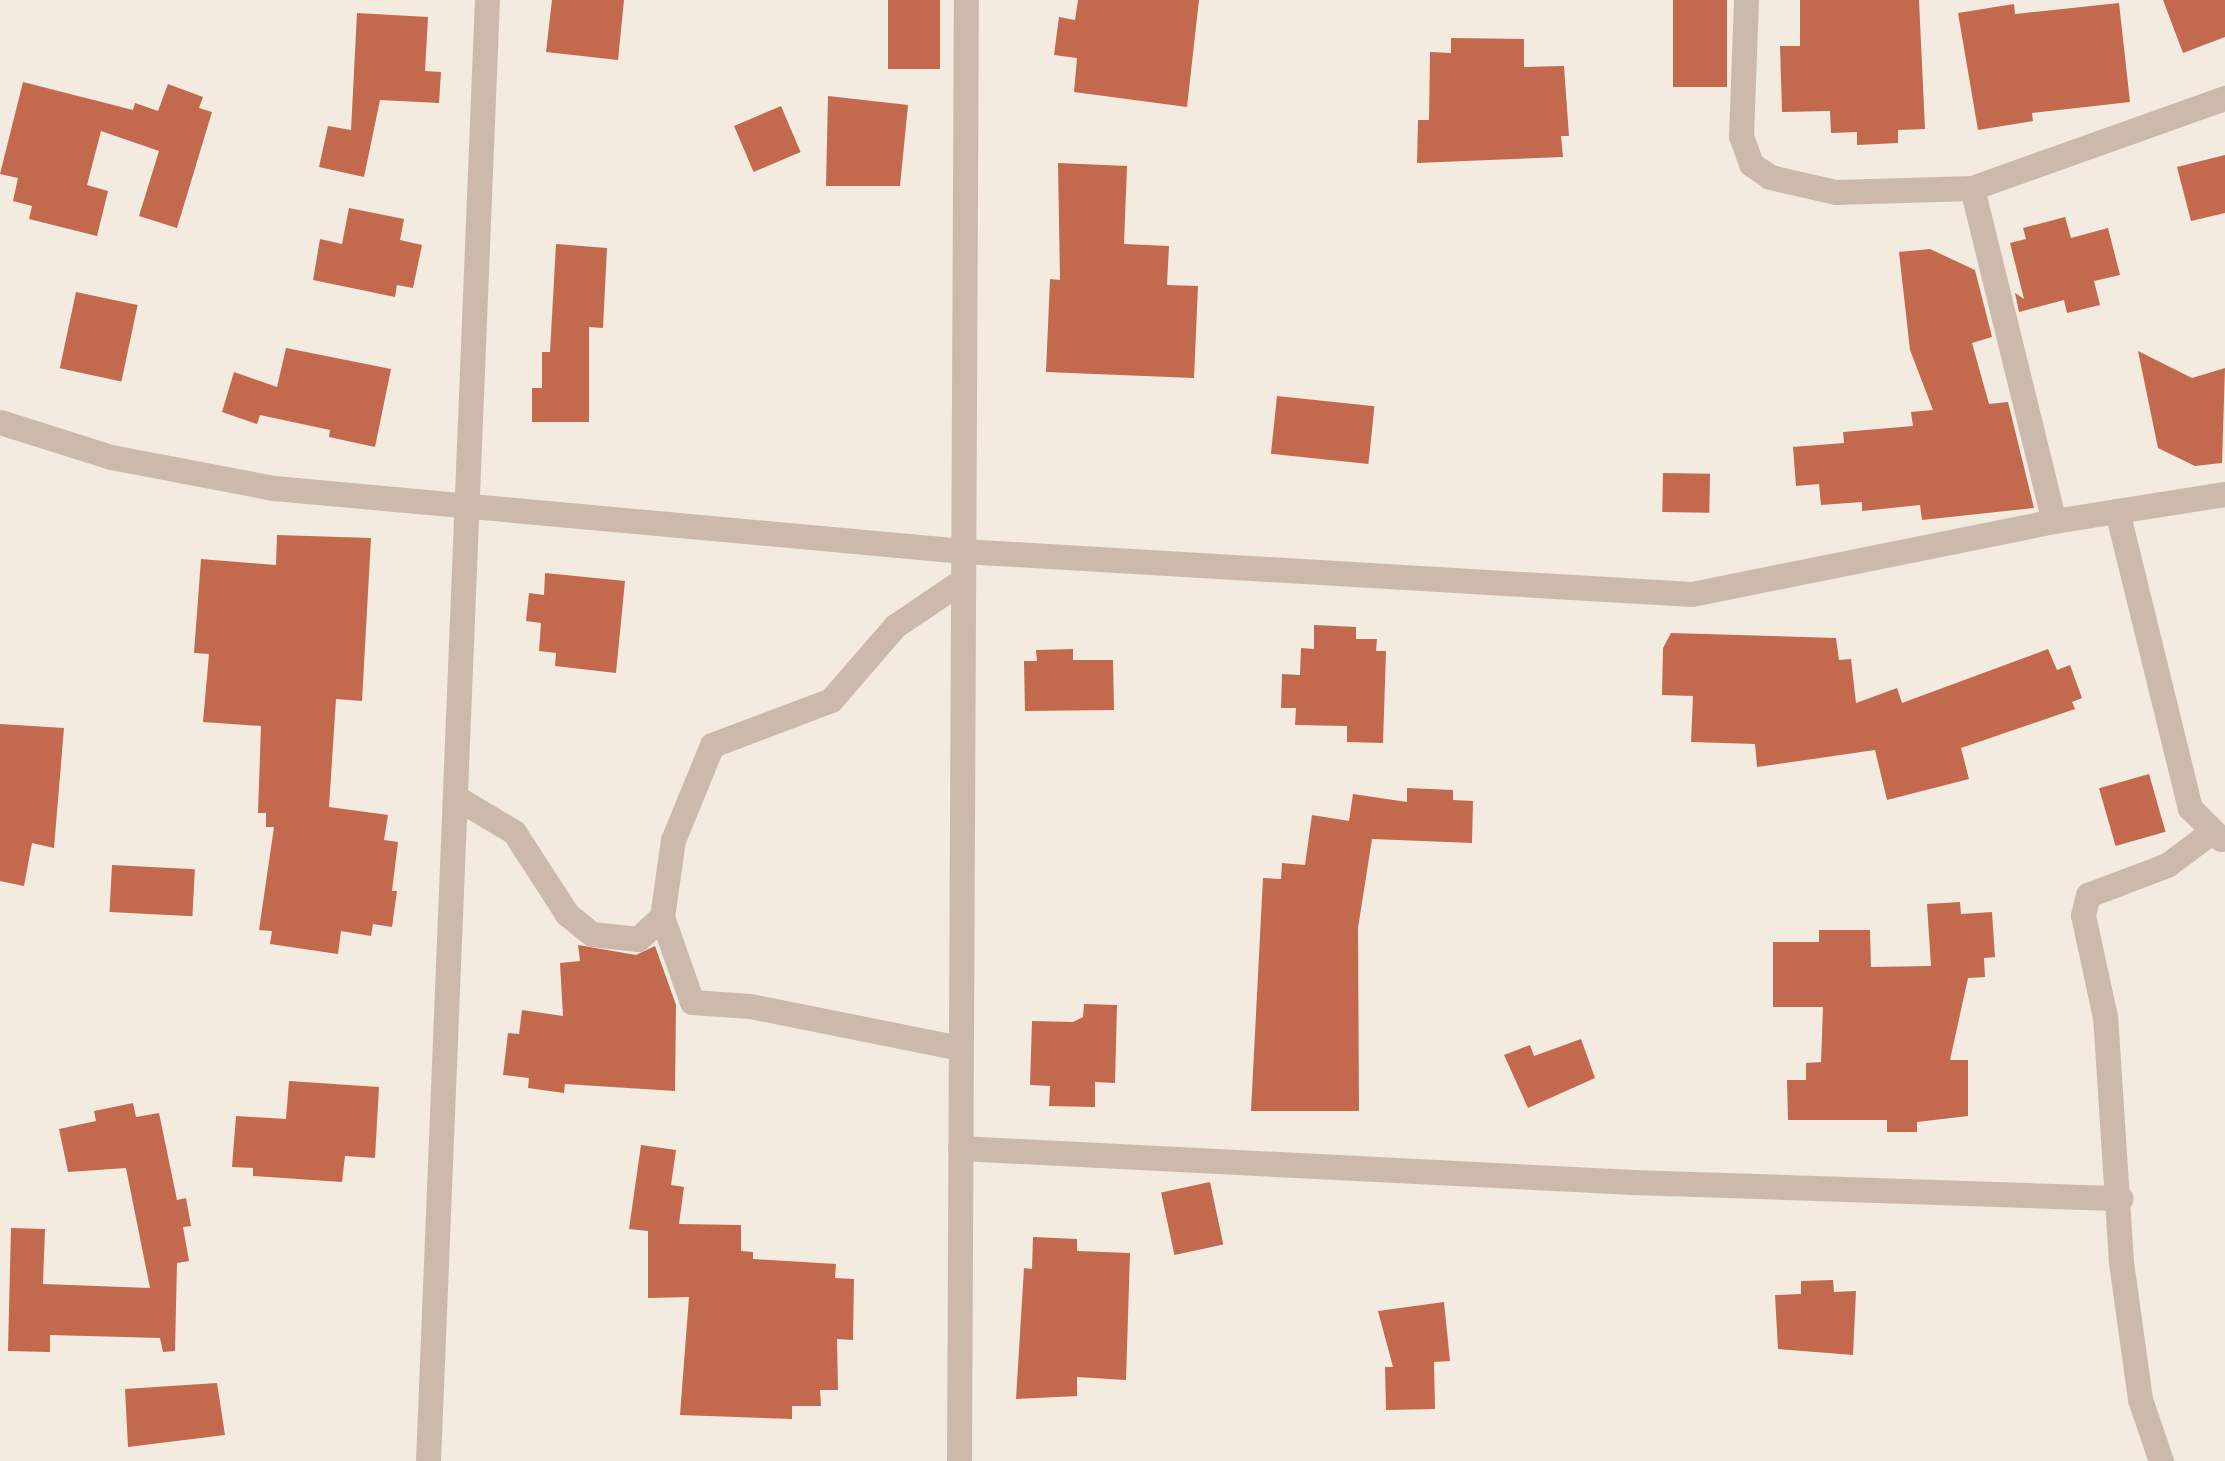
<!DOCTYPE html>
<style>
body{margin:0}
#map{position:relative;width:2225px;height:1461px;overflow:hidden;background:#f3eae0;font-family:Helvetica,sans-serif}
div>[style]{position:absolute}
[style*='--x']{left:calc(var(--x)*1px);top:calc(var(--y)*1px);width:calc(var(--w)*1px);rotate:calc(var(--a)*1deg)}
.building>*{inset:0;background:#c36a4e;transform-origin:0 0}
.minor>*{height:25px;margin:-12.5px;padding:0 12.5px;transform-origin:12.5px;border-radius:12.5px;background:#cbbaac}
span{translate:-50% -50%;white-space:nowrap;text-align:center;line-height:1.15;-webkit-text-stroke:9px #faf4ec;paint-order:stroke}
</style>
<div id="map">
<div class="building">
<div style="clip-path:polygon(552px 0,624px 0,618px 60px,546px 52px)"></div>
<div style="left:888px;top:0;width:52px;height:69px"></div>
<div style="clip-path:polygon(1078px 0,1199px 0,1187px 107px,1074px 92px,1077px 58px,1054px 55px,1059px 17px,1075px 20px)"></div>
<div style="left:1673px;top:0;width:54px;height:87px"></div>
<div style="clip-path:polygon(1800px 0,1919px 0,1925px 129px,1898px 130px,1898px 143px,1857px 145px,1857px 132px,1831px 133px,1830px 111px,1782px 112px,1780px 46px,1800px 46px)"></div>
<div style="clip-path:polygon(2163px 0,2225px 0,2225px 37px,2183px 53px)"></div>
<div style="clip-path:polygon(2119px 3px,2130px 102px,2032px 113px,2033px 121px,1978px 130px,1958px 13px,2014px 4px,2015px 14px)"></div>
<div style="clip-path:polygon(357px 13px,428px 17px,425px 71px,441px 72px,439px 103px,380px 100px,364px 177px,319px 167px,328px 126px,351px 130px)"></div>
<div style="clip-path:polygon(1451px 38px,1524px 39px,1524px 67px,1564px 66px,1569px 136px,1561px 136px,1563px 157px,1417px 163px,1418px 120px,1429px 120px,1430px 52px,1451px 53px)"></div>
<div style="clip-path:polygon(23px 82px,133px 110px,135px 103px,158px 111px,168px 84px,203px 97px,199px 108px,212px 112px,177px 228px,139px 216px,159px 151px,101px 131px,87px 185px,108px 191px,97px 236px,29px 219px,32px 206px,13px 201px,18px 178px,0 174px)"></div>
<div style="clip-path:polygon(828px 96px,908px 105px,900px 186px,826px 186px)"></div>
<div style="left:781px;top:106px;width:50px;height:51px;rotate:67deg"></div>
<div style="clip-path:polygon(2225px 155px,2225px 213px,2191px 221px,2177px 167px)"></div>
<div style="clip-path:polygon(1058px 163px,1127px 166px,1124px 244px,1169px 246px,1167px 285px,1198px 286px,1194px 378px,1046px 372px,1050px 279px,1060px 280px)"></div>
<div style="clip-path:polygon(349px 208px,404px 219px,400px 240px,422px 245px,413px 288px,397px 285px,395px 297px,313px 280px,320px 239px,342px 244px)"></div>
<div style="clip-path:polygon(2065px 217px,2071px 238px,2108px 228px,2120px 275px,2094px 281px,2100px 305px,2067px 313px,2064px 300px,2019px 312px,2015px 293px,2024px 299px,2010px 243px,2026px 239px,2023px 228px)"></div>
<div style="clip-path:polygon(556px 244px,607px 248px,603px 328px,589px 327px,589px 422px,532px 422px,532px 388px,542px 388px,542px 352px,550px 352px)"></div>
<div style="clip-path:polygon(1930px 249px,1975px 270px,1992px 337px,1972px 343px,1989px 404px,2008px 402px,2034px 508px,1922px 520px,1920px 505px,1862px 511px,1862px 502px,1821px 505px,1819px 484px,1796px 486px,1793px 447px,1844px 443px,1843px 432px,1913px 426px,1911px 412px,1933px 410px,1910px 350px,1899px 252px)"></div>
<div style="left:76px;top:292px;width:63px;height:78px;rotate:12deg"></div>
<div style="clip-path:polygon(286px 348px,391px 369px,375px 447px,329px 437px,330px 430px,260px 415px,257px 424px,222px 412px,234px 372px,277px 387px)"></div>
<div style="clip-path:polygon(2138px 351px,2192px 378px,2225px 368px,2222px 463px,2195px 466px,2158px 448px)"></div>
<div style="left:1277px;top:396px;width:98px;height:58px;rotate:6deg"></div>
<div style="left:1663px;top:473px;width:47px;height:39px;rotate:1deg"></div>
<div style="clip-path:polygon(277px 535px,371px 538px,362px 701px,336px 699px,329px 807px,388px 815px,384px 840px,398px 842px,392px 891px,397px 891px,392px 927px,373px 924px,371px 936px,341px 931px,338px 954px,270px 944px,272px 931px,259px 930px,274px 827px,266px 827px,266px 813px,258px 813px,261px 726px,203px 722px,209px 654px,194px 653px,201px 559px,276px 565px)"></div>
<div style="clip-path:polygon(545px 573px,625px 581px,616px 673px,555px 666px,556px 653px,539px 651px,541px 623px,526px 621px,529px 593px,544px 595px)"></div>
<div style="clip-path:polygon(1314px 625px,1356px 627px,1356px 639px,1377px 639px,1376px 651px,1386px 651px,1383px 743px,1347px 742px,1347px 726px,1295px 725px,1296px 708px,1281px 708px,1282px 674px,1300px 675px,1301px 648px,1314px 649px)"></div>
<div style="clip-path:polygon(1671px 633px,1836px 638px,1839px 660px,1851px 659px,1856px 703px,1897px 688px,1902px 703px,2048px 649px,2057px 670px,2070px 665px,2082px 698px,2072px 702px,2075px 709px,1961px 748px,1969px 779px,1887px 800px,1875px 750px,1757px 767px,1755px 744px,1691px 742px,1693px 696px,1662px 695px,1663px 648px)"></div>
<div style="clip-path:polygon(1073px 649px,1073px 660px,1113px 660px,1114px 710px,1025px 711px,1024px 661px,1037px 661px,1036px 650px)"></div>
<div style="clip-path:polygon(0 724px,64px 728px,54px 848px,32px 843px,24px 886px,0 881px)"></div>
<div style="left:2149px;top:774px;width:60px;height:52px;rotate:74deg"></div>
<div style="clip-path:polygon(1407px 788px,1453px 790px,1453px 800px,1473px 801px,1472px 843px,1372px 839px,1358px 928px,1359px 1111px,1251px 1111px,1263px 878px,1281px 879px,1282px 863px,1305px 865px,1312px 815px,1349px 821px,1353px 794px,1407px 802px)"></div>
<div style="left:112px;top:865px;width:83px;height:47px;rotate:3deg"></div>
<div style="clip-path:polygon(1960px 902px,1961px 914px,1992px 912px,1995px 957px,1984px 958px,1985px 977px,1968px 978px,1950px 1060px,1968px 1060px,1968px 1116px,1917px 1122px,1917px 1132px,1887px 1132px,1887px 1120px,1788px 1120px,1787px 1080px,1806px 1080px,1806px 1063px,1821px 1062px,1823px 1007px,1773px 1007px,1773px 942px,1819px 942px,1819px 930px,1870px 930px,1871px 967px,1931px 966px,1927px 904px)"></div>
<div style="clip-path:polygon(578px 945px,636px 955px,655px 946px,676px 1005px,675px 1091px,565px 1084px,564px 1093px,528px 1088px,529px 1078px,503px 1075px,508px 1033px,519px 1034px,522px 1010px,563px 1016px,560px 963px,580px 961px)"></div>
<div style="clip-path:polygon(1084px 1004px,1117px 1005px,1115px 1083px,1095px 1082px,1095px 1107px,1049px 1106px,1050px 1086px,1030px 1085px,1032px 1021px,1073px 1022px,1083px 1017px)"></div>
<div style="clip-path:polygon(1581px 1039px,1595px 1078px,1528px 1108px,1504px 1055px,1530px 1045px,1534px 1056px)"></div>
<div style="clip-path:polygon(289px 1081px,379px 1087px,375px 1158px,345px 1156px,342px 1182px,253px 1176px,253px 1168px,232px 1167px,236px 1116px,286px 1119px)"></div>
<div style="clip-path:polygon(133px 1103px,136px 1117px,159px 1113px,177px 1200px,186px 1198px,191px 1226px,183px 1227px,189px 1261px,177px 1263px,175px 1351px,163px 1352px,160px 1338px,50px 1335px,50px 1352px,8px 1351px,11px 1228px,45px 1229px,43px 1284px,150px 1288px,126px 1168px,68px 1172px,59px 1129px,96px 1121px,94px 1111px)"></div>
<div style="clip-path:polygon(641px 1145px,676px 1150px,671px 1185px,684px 1187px,679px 1224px,741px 1225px,741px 1251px,753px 1252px,753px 1259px,836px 1264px,835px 1278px,854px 1279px,853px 1340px,837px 1339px,838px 1390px,820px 1390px,821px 1406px,792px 1406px,792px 1419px,680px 1415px,689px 1297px,648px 1298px,648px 1231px,629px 1229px)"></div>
<div style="left:1210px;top:1182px;width:64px;height:50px;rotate:78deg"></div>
<div style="clip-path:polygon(1033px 1237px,1077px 1239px,1077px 1251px,1130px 1253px,1126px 1380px,1077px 1377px,1077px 1396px,1016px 1399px,1024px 1268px,1032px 1269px)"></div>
<div style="clip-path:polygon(1833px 1280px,1834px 1292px,1856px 1291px,1853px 1355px,1778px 1349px,1775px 1295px,1801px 1294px,1801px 1281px)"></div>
<div style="clip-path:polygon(1444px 1302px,1450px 1361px,1434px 1362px,1435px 1409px,1386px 1410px,1385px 1367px,1393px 1367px,1378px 1311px)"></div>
<div style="clip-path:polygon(217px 1383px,225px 1435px,128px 1447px,125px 1389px)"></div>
</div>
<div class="minor">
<div style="--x:1746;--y:0;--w:136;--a:92.1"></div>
<div style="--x:1741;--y:136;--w:30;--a:70"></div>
<div style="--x:1751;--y:164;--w:23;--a:34"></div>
<div style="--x:1770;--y:177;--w:68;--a:12.8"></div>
<div style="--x:1836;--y:192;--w:136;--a:-1.7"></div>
<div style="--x:1972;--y:188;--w:269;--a:-19.6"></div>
<div style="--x:1972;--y:188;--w:343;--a:76.2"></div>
<div style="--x:0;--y:422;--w:116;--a:17.5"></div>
<div style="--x:111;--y:457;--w:166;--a:10.8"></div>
<div style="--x:274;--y:488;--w:692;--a:5.22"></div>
<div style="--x:963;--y:551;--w:730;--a:3.38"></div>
<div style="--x:1692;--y:594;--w:369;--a:-11.4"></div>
<div style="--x:2054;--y:521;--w:173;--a:-9"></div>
<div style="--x:2117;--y:511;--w:306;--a:76.2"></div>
<div style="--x:2190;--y:808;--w:44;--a:45"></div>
<div style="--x:457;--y:798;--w:66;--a:30.8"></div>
<div style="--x:514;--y:832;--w:98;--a:57.1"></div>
<div style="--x:567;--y:914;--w:32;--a:39"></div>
<div style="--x:592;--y:934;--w:46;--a:6.2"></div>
<div style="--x:638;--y:939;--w:33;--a:-43"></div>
<div style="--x:662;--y:917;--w:78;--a:-81.9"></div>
<div style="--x:673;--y:840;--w:103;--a:-67.7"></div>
<div style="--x:712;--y:745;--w:127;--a:-20.7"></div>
<div style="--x:831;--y:700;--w:98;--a:-49.1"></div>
<div style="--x:895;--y:626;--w:82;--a:-34.1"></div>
<div style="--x:662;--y:917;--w:90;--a:70.6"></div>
<div style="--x:692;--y:1002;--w:58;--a:3.9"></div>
<div style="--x:750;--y:1006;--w:214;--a:11.3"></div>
<div style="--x:960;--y:1148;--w:674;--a:2.89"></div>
<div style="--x:1633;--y:1182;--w:488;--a:1.9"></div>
<div style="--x:428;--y:1461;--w:1462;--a:-87.69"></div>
<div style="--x:959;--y:1461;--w:1461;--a:-89.73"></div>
<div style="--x:2161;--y:1461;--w:65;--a:-108.7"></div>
<div style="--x:2140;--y:1399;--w:138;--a:-97.9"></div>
<div style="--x:2121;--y:1262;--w:246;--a:-93.7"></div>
<div style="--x:2105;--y:1017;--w:104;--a:-102.2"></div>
<div style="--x:2083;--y:915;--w:21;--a:-76"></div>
<div style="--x:2088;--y:895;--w:85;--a:-20.8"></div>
<div style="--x:2167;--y:865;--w:54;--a:-36.7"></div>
</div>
</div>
